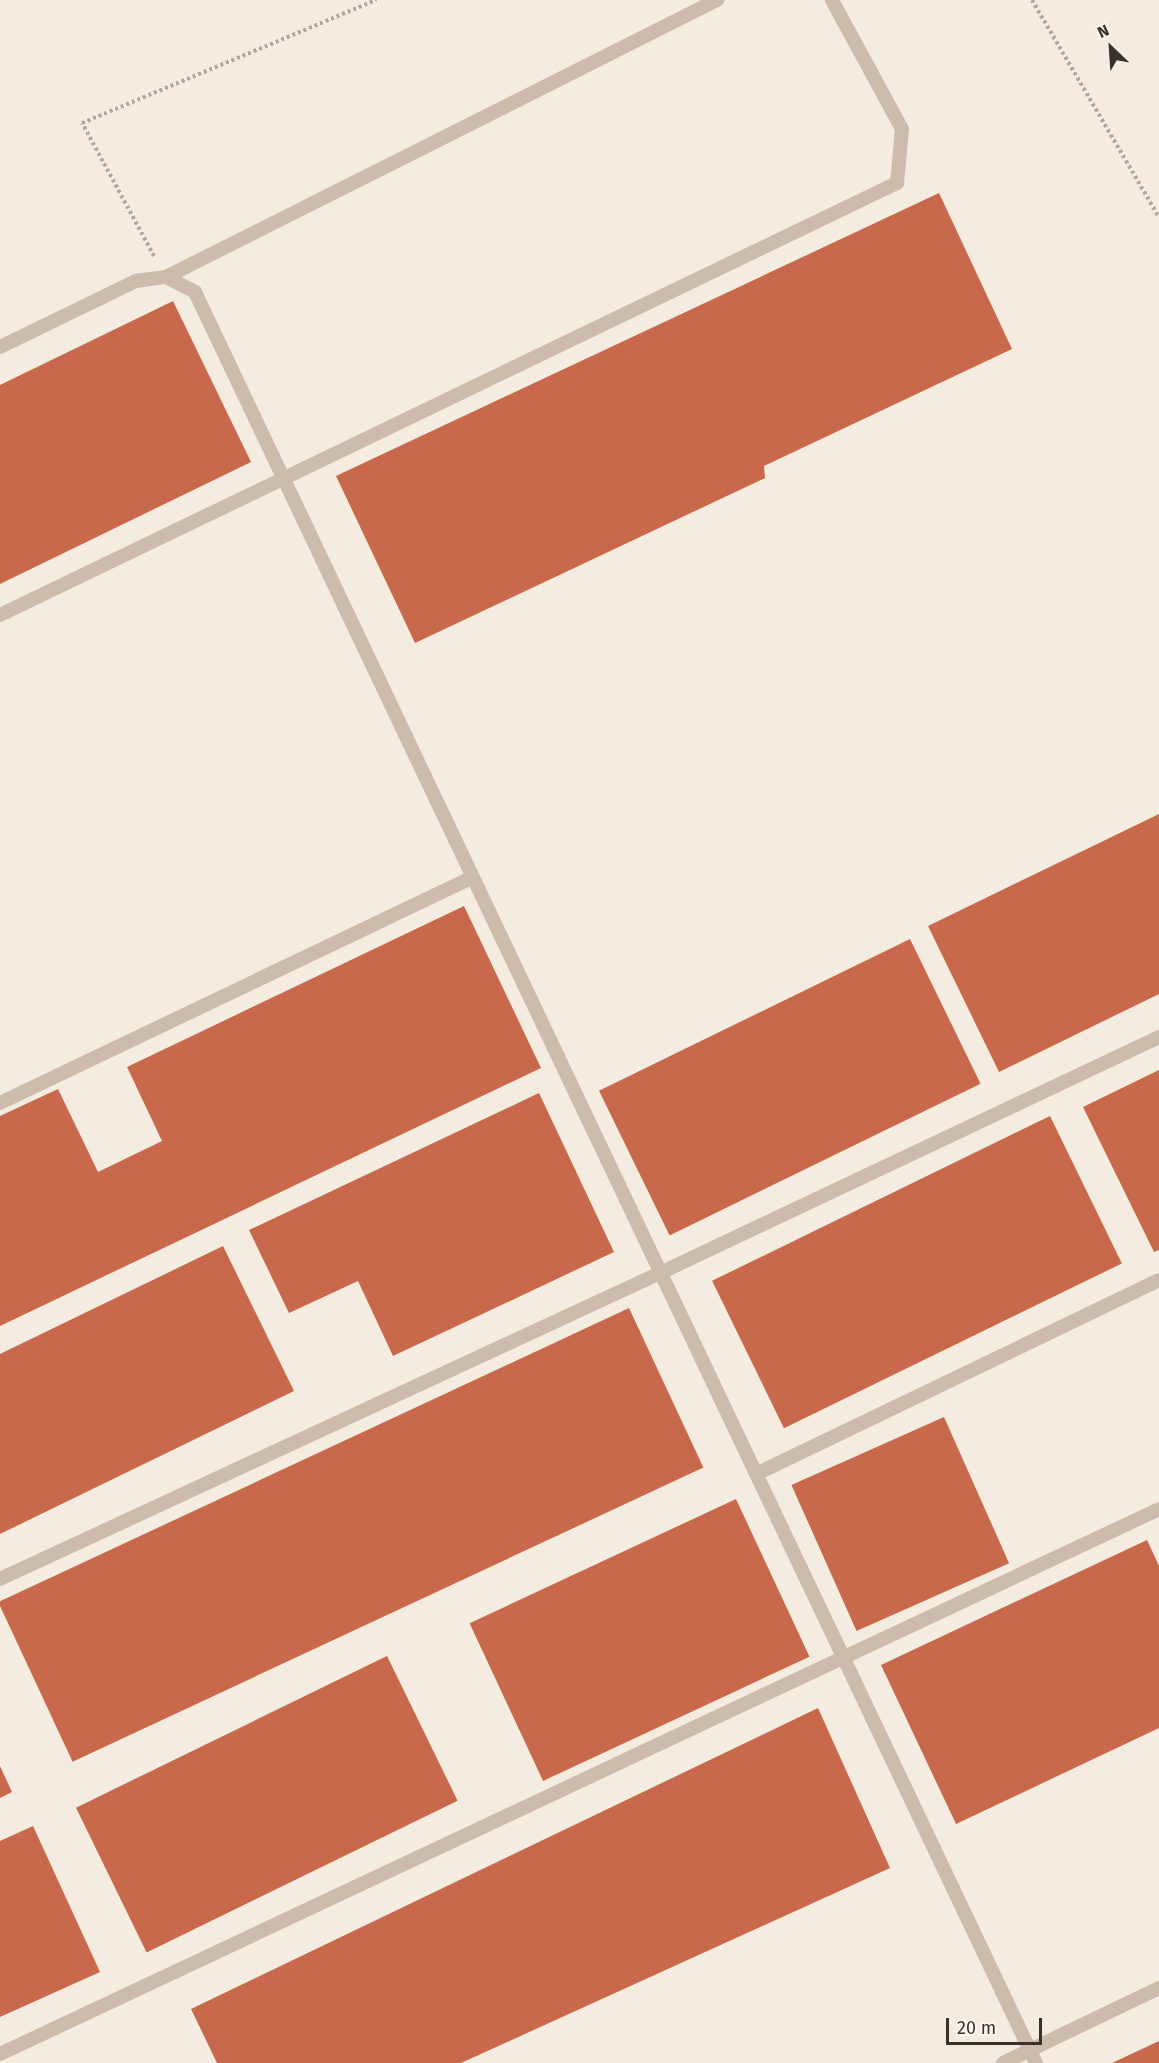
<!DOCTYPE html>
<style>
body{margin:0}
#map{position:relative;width:1159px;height:2063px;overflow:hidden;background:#f4ebe1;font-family:"Fira Sans",sans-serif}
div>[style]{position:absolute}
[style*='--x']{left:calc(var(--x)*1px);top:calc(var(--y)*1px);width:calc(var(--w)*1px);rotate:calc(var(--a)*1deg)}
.building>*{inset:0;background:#c8694b;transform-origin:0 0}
.path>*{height:4px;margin-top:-2px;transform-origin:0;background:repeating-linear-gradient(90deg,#b9a596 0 3px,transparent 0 6px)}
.lane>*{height:14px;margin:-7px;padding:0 7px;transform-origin:7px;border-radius:7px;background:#cdbbac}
span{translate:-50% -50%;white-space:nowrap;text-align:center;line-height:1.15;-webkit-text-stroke:4.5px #fbf5ee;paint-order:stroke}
.north{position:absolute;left:1081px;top:18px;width:60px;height:60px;-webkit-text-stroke:4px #fbf5ee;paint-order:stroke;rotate:335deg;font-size:16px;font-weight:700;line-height:24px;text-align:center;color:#3b302b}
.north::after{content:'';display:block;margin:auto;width:21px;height:27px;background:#3b302b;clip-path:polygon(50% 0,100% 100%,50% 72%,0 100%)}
.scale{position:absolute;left:946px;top:2018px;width:96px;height:27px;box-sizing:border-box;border:3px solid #3b302b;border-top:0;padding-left:8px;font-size:18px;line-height:21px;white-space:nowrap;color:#3b302b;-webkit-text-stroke:4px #fbf5ee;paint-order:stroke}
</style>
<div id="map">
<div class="building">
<div style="clip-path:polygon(939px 193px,1012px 349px,764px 466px,765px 478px,415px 643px,336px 476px)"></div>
<div style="clip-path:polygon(173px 301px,251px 462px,0 584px,0 385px)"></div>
<div style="clip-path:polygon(1159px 814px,1159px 994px,999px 1072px,928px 926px)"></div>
<div style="clip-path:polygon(464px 906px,541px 1068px,0 1326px,0 1116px,58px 1089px,98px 1172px,162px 1141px,127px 1067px)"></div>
<div style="left:910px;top:939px;width:161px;height:346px;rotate:64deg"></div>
<div style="clip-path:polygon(1159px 1070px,1159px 1250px,1154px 1252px,1083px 1107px)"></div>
<div style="clip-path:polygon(539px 1093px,614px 1252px,393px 1356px,358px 1281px,289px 1313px,249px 1230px)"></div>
<div style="left:1050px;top:1116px;width:164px;height:376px;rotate:64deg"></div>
<div style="clip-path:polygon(223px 1246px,294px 1391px,0 1534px,0 1354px)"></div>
<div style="left:629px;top:1308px;width:176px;height:696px;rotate:65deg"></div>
<div style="left:944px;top:1417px;width:160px;height:167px;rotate:66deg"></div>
<div style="left:736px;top:1499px;width:174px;height:294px;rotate:65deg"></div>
<div style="clip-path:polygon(1147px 1540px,1159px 1566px,1159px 1728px,956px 1824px,881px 1665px)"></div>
<div style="left:387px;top:1656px;width:161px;height:346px;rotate:64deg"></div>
<div style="clip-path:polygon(818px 1708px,890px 1868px,461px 2063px,217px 2063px,191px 2009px)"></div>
<div style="clip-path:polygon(0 1766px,12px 1792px,0 1798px)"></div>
<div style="clip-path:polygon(33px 1826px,100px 1972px,0 2017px,0 1841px)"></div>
<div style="clip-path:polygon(1159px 2041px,1159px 2063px,1112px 2063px)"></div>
</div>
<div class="path">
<div style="--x:1032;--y:0;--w:251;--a:59.7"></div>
<div style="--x:154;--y:256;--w:151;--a:-118.4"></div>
<div style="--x:82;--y:123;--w:319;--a:-22.7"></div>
</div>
<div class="lane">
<div style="--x:166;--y:277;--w:617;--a:-26.69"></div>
<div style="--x:0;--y:347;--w:151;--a:-25.9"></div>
<div style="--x:136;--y:281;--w:30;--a:-8"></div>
<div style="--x:166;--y:277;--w:33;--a:27"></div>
<div style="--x:195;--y:292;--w:1961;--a:64.6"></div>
<div style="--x:0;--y:615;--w:996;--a:-25.72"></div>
<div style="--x:897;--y:183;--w:54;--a:-84.7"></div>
<div style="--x:902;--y:129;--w:147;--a:-118.5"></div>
<div style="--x:0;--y:1103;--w:524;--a:-25.54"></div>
<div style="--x:756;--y:1474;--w:447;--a:-25.7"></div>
<div style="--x:0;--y:1579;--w:727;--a:-24.87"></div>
<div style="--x:660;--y:1273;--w:552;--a:-25.31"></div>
<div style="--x:0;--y:2054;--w:1281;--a:-25.18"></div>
<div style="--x:1003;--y:2063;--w:173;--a:-25.7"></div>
</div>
<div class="north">N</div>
<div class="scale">20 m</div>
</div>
